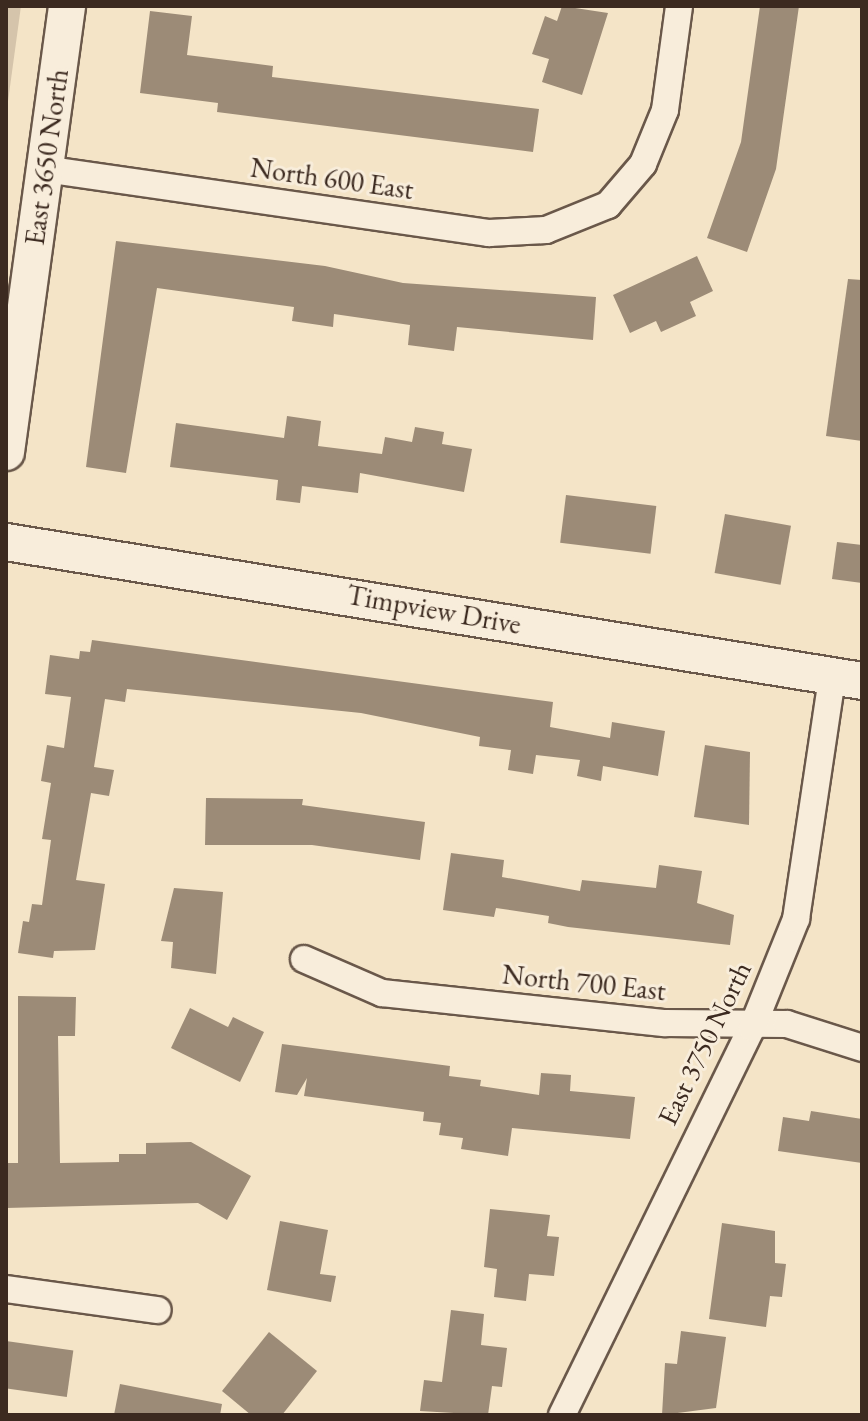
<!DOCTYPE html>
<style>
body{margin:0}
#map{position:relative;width:868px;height:1421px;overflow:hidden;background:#f4e4c7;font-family:"EB Garamond",serif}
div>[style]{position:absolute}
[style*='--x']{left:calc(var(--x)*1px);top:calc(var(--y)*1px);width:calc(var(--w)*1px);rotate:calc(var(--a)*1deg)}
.green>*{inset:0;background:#d5c4ab}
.building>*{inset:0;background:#9c8b77;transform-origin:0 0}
.roads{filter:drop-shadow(2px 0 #6a584a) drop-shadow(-2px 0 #6a584a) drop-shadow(0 2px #6a584a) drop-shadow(0 -2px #6a584a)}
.street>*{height:26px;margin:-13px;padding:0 13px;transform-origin:13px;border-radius:13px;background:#f8eddb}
.secondary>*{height:36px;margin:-18px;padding:0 18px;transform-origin:18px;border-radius:18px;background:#f8eddb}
span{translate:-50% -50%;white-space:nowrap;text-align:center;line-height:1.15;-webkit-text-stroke:6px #f8eddb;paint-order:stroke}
.street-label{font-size:28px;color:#3c2a20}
.frame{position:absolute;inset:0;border:8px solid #3c2a20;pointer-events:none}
</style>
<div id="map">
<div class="green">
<div style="clip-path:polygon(6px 6px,21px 6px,6px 116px)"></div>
</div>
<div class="building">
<div style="clip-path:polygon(562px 6px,608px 13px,582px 95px,542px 82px,549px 59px,532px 54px,545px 16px,557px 21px)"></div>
<div style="clip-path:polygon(760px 6px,799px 6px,776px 169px,747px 252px,707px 238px,741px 142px)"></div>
<div style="clip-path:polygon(150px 11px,192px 16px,187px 55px,273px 66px,272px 77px,539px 109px,533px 152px,217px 112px,218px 103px,140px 93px)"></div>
<div style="clip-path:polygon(116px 241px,325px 266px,403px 283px,596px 297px,593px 340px,457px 327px,454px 351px,408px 345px,410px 325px,334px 314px,333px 327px,292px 321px,294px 307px,157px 288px,126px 473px,86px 467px)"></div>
<div style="clip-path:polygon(697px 256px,713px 291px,690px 302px,696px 316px,661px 332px,656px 321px,630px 333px,613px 295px)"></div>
<div style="clip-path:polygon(848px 279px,862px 280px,862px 441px,826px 436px)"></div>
<div style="clip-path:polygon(287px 416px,321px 421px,318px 446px,382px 454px,385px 437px,412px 442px,415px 427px,444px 432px,442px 444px,472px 449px,464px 492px,360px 473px,358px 493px,302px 486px,300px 503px,276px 500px,278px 480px,170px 467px,176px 423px,284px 438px)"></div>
<div style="left:566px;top:495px;width:91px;height:48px;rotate:7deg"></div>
<div style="left:725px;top:514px;width:67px;height:60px;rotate:10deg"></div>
<div style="clip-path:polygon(837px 542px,862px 545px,862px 583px,832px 579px)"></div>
<div style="clip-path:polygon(92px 640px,553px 702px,550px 727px,610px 738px,612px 722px,665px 731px,658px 776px,603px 766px,601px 781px,577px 776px,580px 760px,536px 755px,533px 774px,508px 770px,511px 750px,479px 746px,480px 737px,361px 713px,127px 689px,125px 702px,105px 699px,94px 767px,114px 770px,109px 796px,91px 793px,76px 880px,105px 884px,95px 950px,54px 951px,53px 958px,18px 953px,23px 921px,29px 922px,32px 904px,42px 905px,51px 840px,42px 839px,51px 783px,41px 781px,47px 745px,64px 748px,71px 697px,45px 694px,50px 655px,79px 659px,80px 651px,90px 652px)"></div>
<div style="clip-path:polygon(705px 745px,750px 752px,749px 825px,694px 817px)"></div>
<div style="clip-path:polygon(206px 798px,303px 799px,302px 805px,425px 822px,420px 860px,312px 845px,205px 845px)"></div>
<div style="clip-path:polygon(451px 853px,504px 860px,502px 877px,580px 891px,582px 880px,656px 888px,659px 865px,702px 871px,697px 903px,734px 915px,730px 945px,568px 927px,548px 923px,549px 916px,496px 908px,494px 917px,443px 910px)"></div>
<div style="clip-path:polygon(174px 888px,223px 892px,216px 974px,171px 968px,173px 942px,161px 941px)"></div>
<div style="clip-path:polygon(18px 996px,76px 997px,75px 1036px,58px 1036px,60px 1163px,119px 1162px,119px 1154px,146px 1154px,146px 1143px,191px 1142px,251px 1176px,227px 1220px,198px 1203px,6px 1208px,6px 1163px,18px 1163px)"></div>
<div style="clip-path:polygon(190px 1008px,228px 1027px,233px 1017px,264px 1032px,240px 1082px,171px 1048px)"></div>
<div style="clip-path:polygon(282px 1044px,450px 1066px,449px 1076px,481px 1080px,480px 1086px,539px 1095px,541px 1073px,571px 1075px,570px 1091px,635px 1097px,630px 1139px,512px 1128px,508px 1156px,461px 1149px,463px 1138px,439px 1135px,441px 1123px,423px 1121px,424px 1112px,304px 1096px,307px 1078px,297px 1095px,275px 1092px)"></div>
<div style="clip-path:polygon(811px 1111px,862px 1119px,862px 1163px,778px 1151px,783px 1117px,809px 1121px)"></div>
<div style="clip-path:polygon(490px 1209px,550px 1215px,547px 1236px,559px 1237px,554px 1276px,529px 1274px,526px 1301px,494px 1297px,497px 1269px,484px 1267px)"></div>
<div style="clip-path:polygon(280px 1221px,328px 1230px,320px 1274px,336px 1276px,331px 1302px,267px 1290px)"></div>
<div style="clip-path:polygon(722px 1223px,775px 1231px,775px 1263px,786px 1264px,782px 1297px,770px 1296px,766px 1327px,709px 1319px)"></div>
<div style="clip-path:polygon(451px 1310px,484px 1314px,481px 1345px,507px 1348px,502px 1387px,492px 1386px,488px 1415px,420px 1411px,424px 1380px,442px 1382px)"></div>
<div style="clip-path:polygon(681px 1331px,726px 1337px,716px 1408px,662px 1415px,665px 1363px,677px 1364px)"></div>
<div style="clip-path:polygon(269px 1332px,317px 1371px,282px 1415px,251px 1415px,222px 1391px)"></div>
<div style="left:6px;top:1341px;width:68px;height:47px;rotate:8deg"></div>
<div style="clip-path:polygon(120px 1384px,222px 1404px,220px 1415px,114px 1415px)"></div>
</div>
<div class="roads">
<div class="street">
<div style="--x:44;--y:169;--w:450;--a:8.2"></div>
<div style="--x:489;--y:233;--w:57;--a:-3"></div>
<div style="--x:546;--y:230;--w:67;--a:-22"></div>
<div style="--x:608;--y:205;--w:54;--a:-49.5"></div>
<div style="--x:643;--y:164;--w:58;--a:-67.8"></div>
<div style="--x:665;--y:110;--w:105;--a:-82.3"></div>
<div style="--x:304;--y:959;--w:85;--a:23.6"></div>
<div style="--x:382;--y:993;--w:285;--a:6.1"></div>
<div style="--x:665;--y:1023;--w:122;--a:0.5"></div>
<div style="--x:787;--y:1024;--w:79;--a:17.7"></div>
<div style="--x:6;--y:1289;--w:153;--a:7.9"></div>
<div style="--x:562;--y:1415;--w:431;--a:-63.9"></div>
<div style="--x:752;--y:1028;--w:118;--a:-68"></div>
<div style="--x:796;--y:919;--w:245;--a:-81.5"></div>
</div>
<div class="secondary">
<div style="--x:6;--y:452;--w:450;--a:-82.2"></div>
<div style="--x:6;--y:542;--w:867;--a:9.22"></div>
</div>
</div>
<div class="street-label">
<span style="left:46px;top:157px;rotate:-82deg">East 3650 North</span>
<span style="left:332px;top:178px;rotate:8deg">North 600 East</span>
<span style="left:434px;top:609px;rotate:10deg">Timpview Drive</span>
<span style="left:584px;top:982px;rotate:6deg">North 700 East</span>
<span style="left:704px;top:1043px;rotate:-64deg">East 3750 North</span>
</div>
<div class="frame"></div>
</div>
